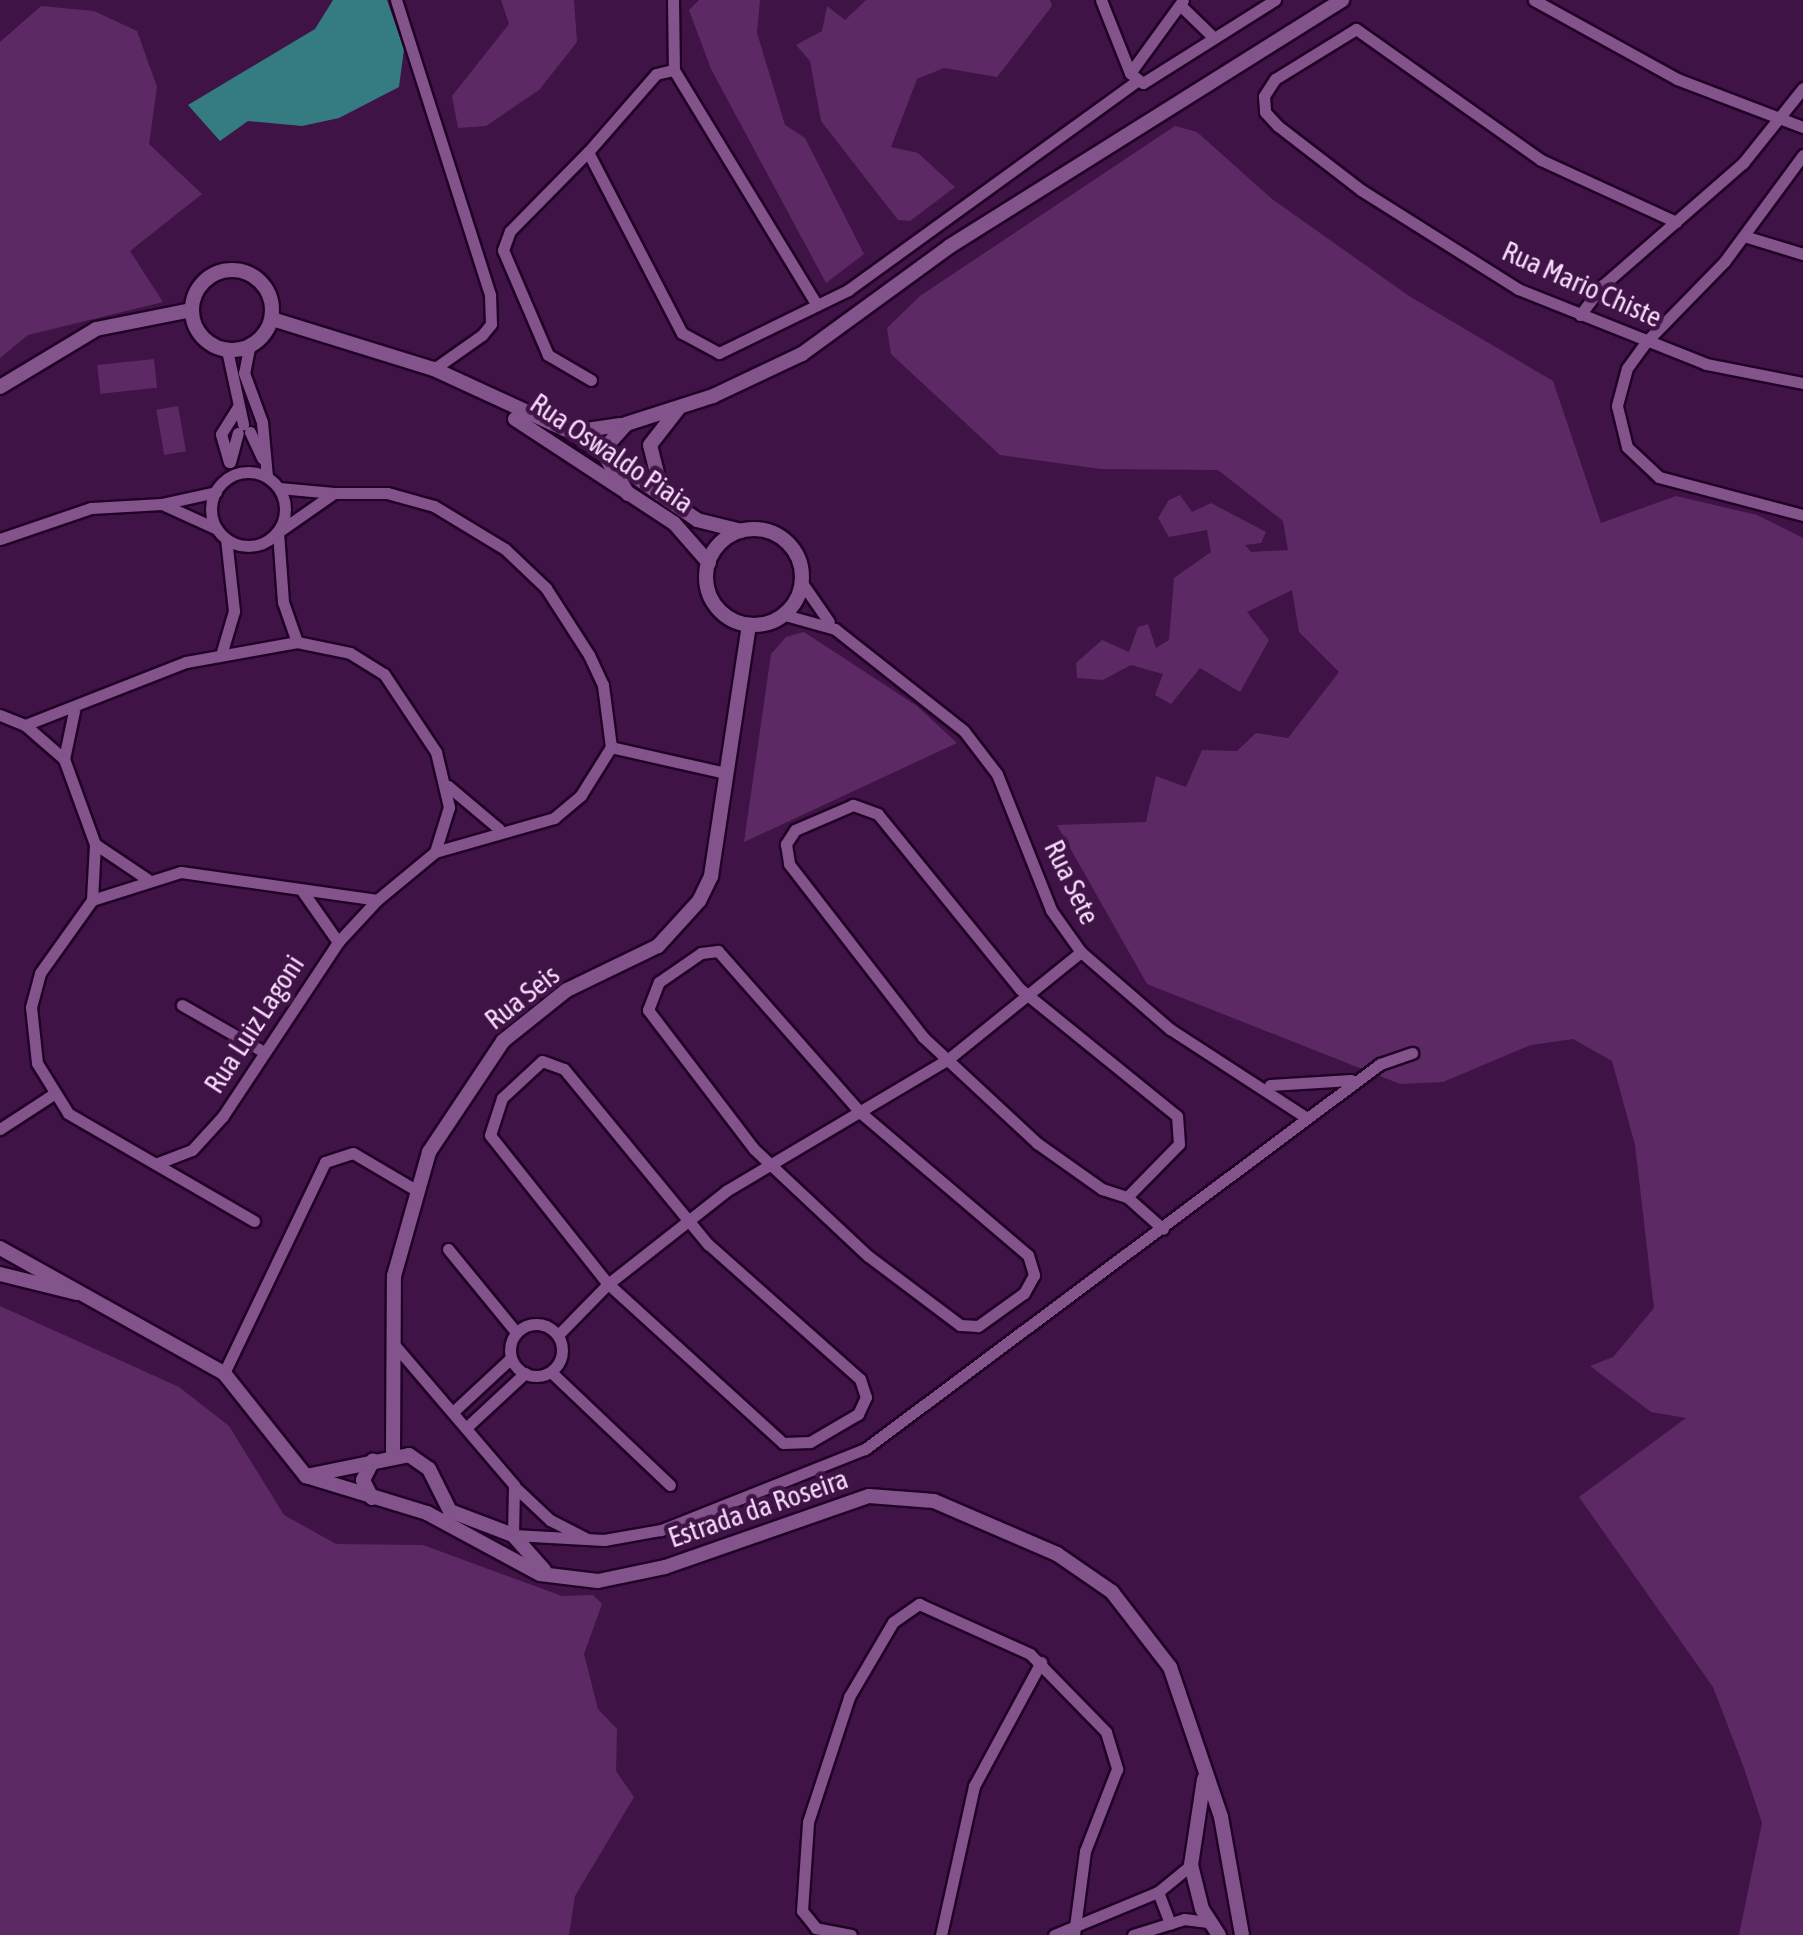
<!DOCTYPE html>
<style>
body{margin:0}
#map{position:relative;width:1803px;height:1935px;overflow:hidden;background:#3f1346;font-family:"Asap Condensed",sans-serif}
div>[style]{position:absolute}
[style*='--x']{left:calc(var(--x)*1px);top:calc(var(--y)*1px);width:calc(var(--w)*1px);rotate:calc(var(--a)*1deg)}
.green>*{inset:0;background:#5c2965;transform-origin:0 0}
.water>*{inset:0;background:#347c82}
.roads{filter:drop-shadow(2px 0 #210227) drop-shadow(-2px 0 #210227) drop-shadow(0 2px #210227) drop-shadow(0 -2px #210227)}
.minor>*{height:11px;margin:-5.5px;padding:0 5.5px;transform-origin:5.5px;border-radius:5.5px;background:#83548b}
.minor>.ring{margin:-5.5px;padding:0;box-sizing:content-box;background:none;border:11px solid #83548b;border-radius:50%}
.tertiary>*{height:14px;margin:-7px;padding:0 7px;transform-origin:7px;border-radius:7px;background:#83548b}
.tertiary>.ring{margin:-7px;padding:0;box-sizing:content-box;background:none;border:14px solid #83548b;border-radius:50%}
span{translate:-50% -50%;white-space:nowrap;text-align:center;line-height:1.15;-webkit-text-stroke:9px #3f1346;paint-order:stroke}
.street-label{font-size:28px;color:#f7dcfb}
</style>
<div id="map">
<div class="green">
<div style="clip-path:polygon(501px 0,574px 0,577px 42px,539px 90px,486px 126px,458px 128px,452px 96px,509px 24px)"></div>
<div style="clip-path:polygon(699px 0,760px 0,757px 33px,785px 125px,805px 138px,864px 254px,826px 283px,711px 69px,689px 10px)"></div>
<div style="clip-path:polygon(866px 0,1050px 0,1052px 6px,997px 77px,944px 68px,917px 79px,891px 147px,918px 153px,955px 187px,910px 221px,898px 220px,821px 121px,810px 61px,796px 45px,822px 31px,827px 6px,845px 20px)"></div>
<div style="clip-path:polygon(41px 6px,94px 11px,137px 31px,157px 87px,149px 144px,202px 194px,130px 251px,163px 302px,28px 335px,0 358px,0 42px)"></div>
<div style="clip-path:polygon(1175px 126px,1197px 132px,1272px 199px,1409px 296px,1553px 381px,1601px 523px,1676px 496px,1757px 515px,1803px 538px,1803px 1935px,1739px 1935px,1762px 1823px,1744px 1768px,1713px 1687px,1579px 1497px,1686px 1418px,1651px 1412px,1590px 1366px,1613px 1357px,1654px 1308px,1635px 1145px,1612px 1061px,1573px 1039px,1531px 1045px,1443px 1082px,1400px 1084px,1147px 984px,1057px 825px,1146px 822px,1156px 776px,1186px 787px,1202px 750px,1237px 751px,1256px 733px,1288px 738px,1339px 672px,1299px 632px,1292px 590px,1247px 612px,1269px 640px,1240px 692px,1200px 668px,1171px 704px,1155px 695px,1163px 674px,1131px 665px,1103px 680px,1077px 678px,1076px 663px,1102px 640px,1129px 652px,1138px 627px,1148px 624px,1156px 648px,1169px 640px,1174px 578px,1211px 552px,1207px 530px,1169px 537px,1158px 518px,1169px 500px,1180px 495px,1192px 512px,1211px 503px,1266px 532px,1261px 543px,1245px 545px,1251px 552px,1288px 550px,1283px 521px,1218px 470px,1101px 469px,1000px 455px,891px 354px,887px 328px,920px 296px)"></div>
<div style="left:154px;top:359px;width:29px;height:57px;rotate:84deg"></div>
<div style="left:178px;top:406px;width:46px;height:22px;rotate:80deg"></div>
<div style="clip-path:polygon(804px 632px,917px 706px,957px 743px,744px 842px,771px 654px,786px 637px)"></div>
<div style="clip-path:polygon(0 1306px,179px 1387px,229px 1426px,284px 1515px,336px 1544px,423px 1545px,562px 1596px,593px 1595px,602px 1604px,584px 1654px,598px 1709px,617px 1729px,616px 1771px,634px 1797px,575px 1896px,569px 1935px,0 1935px)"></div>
</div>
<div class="water">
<div style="clip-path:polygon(333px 0,387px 0,404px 49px,399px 87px,339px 118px,302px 126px,248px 121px,220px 141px,188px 105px,315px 29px)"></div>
</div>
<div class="roads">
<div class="minor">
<div style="--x:396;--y:0;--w:310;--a:72.3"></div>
<div style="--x:490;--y:295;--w:29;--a:88"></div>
<div style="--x:491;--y:324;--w:14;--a:129"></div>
<div style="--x:482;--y:335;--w:59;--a:144.7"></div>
<div style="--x:673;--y:0;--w:70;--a:89.2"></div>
<div style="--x:1101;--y:0;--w:79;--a:68.3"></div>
<div style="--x:1130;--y:73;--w:16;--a:38"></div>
<div style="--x:1143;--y:83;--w:156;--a:-32.2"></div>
<div style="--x:1534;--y:0;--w:163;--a:28.9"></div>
<div style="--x:1677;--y:79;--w:135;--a:20.9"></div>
<div style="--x:1180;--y:5;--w:47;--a:44.1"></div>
<div style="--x:1130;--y:73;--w:90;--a:-54"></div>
<div style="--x:588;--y:152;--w:103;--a:-48.9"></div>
<div style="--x:656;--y:74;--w:18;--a:-13"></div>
<div style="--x:674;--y:70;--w:275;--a:58.7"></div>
<div style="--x:1803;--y:155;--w:133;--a:126.4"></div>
<div style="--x:1724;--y:262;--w:112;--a:134.3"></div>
<div style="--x:1646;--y:342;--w:32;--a:126"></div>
<div style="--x:1627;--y:368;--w:39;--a:105"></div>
<div style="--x:1617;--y:406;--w:42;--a:76.3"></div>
<div style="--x:1627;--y:447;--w:44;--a:43.2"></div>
<div style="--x:1659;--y:477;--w:149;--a:14.8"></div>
<div style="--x:1676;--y:222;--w:149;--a:-155.3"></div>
<div style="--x:1541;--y:160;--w:227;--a:-144.7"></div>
<div style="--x:1356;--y:29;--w:95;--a:148.3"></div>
<div style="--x:1275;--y:79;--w:20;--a:123"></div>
<div style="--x:1264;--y:96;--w:16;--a:86"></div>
<div style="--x:1265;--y:112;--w:19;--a:47"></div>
<div style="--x:1278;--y:126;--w:105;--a:37.6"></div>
<div style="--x:1361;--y:190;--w:186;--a:32.2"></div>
<div style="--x:1518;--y:289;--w:202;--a:21.7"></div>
<div style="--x:1706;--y:364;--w:99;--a:11.1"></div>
<div style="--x:1744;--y:236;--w:62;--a:17"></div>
<div style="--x:1580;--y:315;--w:38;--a:-53"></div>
<div style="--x:1603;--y:285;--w:186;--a:-41.1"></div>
<div style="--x:1743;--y:163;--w:96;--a:-51.3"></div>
<div style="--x:249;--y:348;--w:25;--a:101"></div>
<div style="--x:244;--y:373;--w:52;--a:69.8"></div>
<div style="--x:262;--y:422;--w:55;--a:84.8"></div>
<div style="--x:227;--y:350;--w:76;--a:77.8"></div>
<div style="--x:591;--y:380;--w:50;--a:-149.8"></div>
<div style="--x:548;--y:355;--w:114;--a:-113.2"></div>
<div style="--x:503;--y:250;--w:20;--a:-70"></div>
<div style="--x:510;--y:231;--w:111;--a:-45.4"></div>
<div style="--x:588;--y:152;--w:204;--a:62.6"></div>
<div style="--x:682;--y:333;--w:42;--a:28.4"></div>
<div style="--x:719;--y:353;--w:144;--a:-26"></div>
<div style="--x:848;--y:290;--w:357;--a:-35.9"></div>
<div style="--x:250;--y:432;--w:29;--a:65"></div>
<div style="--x:229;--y:462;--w:29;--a:-106"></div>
<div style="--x:221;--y:434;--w:31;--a:-58"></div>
<div style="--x:230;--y:462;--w:30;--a:-75"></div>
<div class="ring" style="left:211px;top:472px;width:63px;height:63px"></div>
<div style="--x:279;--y:488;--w:55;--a:5.2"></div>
<div style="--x:334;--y:493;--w:68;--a:145.1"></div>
<div style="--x:278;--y:532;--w:70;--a:85.9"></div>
<div style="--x:283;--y:602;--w:42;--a:70.7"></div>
<div style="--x:216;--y:492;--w:55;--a:167.5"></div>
<div style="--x:162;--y:504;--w:60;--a:24.4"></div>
<div style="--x:0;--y:539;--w:96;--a:-18.8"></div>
<div style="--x:91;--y:508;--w:71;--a:-3.2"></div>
<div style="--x:802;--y:583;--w:47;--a:55.3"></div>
<div style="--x:785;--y:615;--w:52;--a:15.6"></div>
<div style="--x:835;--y:629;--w:164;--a:38.3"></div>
<div style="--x:964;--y:731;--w:54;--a:52.5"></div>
<div style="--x:997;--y:774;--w:146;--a:68.3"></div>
<div style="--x:1051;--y:910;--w:52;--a:54.5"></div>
<div style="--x:1081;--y:952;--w:118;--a:40.9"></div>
<div style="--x:1170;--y:1029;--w:163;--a:33"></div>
<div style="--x:221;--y:655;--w:46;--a:-73.5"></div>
<div style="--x:234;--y:611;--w:72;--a:-96.3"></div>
<div style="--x:0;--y:715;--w:27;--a:22"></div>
<div style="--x:25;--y:725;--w:52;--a:41.1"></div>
<div style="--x:64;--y:759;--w:90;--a:70"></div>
<div style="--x:95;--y:844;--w:56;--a:93.1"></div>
<div style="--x:25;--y:725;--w:173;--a:-21.4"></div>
<div style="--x:186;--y:662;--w:113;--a:-10.2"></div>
<div style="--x:297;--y:642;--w:54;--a:11.7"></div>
<div style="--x:350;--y:653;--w:40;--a:32"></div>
<div style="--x:384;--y:674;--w:94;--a:56.3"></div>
<div style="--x:436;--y:752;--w:57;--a:76.7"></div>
<div style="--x:449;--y:807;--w:47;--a:107.3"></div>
<div style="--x:611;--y:747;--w:117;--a:12.8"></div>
<div style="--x:64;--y:759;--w:49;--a:-78.2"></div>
<div style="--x:448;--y:786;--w:67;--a:40.1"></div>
<div style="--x:95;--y:844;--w:63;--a:33.9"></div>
<div style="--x:303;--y:892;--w:61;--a:55"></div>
<div style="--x:718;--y:951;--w:216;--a:48.6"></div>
<div style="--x:861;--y:1113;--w:219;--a:40.4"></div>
<div style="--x:1028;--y:1255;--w:21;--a:73"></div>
<div style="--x:1034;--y:1275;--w:21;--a:119"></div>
<div style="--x:1024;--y:1293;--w:57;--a:144.3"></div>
<div style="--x:978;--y:1326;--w:18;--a:-177"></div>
<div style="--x:960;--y:1325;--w:115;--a:-143.1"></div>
<div style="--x:868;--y:1256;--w:156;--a:-136.8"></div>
<div style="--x:754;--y:1149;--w:175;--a:-127.3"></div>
<div style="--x:648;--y:1010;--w:30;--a:-69"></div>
<div style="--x:659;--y:982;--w:51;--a:-34.6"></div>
<div style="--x:701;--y:953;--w:17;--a:-7"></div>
<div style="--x:182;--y:1005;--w:95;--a:29.8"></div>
<div style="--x:542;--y:1061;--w:23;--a:20"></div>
<div style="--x:564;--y:1069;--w:227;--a:50.6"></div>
<div style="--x:708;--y:1244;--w:203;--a:41.6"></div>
<div style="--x:860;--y:1379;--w:19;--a:72"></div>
<div style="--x:866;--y:1397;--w:19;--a:115"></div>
<div style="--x:858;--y:1414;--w:56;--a:149.7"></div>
<div style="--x:810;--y:1442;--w:27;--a:178"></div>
<div style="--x:783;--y:1443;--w:236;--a:-137.7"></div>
<div style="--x:608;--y:1284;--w:190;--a:-128.4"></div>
<div style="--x:490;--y:1135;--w:39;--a:-72"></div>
<div style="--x:502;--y:1098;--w:54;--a:-42.8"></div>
<div style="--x:1270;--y:1085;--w:81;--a:-3.5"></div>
<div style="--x:0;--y:1129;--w:62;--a:-33.2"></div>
<div style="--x:158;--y:1163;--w:36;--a:-21"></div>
<div style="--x:192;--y:1150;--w:46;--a:-47.6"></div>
<div style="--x:223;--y:1116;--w:209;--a:-56.5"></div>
<div style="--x:338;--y:942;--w:57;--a:-47.1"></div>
<div style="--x:377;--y:900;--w:75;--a:-39.6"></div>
<div style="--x:435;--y:852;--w:124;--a:-15.9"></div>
<div style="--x:554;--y:818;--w:35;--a:-40"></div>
<div style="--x:581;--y:795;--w:57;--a:-58"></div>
<div style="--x:611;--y:747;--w:63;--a:-97.4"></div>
<div style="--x:603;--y:685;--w:33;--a:-115"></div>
<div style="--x:589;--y:655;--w:80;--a:-122.7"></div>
<div style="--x:546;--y:588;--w:57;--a:-136.4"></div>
<div style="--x:505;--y:549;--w:83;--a:-148.8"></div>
<div style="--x:434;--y:506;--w:49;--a:-164.5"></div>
<div style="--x:387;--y:493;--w:53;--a:180"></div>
<div style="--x:1127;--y:1197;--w:74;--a:-45.5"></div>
<div style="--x:1179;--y:1144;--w:28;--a:-94"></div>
<div style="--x:1177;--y:1116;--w:202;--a:-141"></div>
<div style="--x:1020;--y:989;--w:225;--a:-129.1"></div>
<div style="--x:878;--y:814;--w:27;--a:-160"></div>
<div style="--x:853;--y:805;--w:63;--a:156.7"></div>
<div style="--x:795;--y:830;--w:17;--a:123"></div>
<div style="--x:786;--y:844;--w:20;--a:81"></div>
<div style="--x:789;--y:864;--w:219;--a:52.2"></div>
<div style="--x:923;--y:1037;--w:156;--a:42.9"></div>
<div style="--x:1037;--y:1143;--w:80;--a:35.3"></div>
<div style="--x:1102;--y:1189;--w:26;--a:18"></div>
<div style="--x:1127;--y:1197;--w:48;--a:41.6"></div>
<div style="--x:254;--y:1221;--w:215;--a:-149.9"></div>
<div style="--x:68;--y:1113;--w:59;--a:-121.8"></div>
<div style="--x:37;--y:1063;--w:56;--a:-96.1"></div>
<div style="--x:31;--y:1007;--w:35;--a:-75"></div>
<div style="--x:40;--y:973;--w:90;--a:-54.5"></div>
<div style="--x:92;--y:900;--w:93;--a:-17.5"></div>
<div style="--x:181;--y:872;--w:198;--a:8.1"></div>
<div style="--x:448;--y:1249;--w:107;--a:50.7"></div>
<div class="ring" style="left:510px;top:1324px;width:41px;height:41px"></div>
<div style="--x:558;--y:1335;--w:71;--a:-45.6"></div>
<div style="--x:608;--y:1284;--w:150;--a:-38.2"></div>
<div style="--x:726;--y:1191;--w:257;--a:-30.7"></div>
<div style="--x:947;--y:1060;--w:172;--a:-38.9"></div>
<div style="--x:392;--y:1342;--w:188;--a:49.5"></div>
<div style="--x:514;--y:1485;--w:50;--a:91.1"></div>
<div style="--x:513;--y:1535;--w:91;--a:3.1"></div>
<div style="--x:604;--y:1540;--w:58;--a:-10"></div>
<div style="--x:661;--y:1530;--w:219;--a:-21.7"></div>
<div style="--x:865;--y:1449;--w:643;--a:-36.78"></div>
<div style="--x:1380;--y:1064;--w:34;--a:-19"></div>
<div style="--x:551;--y:1372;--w:164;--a:43.5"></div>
<div style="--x:224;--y:1373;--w:234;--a:-64.4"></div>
<div style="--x:325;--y:1162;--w:29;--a:-18"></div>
<div style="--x:353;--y:1153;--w:71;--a:30.5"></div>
<div style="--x:454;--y:1411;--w:78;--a:-42.9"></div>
<div style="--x:468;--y:1426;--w:78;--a:-42.9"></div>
<div style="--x:516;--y:1488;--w:47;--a:43.3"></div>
<div style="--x:550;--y:1520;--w:39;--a:27"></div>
<div style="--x:1158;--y:1892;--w:34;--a:69"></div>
<div style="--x:851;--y:1935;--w:36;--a:-169"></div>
<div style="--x:816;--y:1928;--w:22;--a:-129"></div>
<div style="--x:802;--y:1911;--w:89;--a:-86.1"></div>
<div style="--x:808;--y:1822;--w:132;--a:-71.8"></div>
<div style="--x:849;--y:1697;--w:87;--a:-59.6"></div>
<div style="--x:893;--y:1622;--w:32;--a:-35"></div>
<div style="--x:919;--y:1604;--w:122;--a:24.2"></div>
<div style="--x:1030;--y:1654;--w:109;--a:45.7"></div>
<div style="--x:1106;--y:1732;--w:39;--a:73"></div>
<div style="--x:1117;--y:1769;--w:88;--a:111.3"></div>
<div style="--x:1085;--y:1851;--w:85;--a:97.5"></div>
<div style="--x:941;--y:1935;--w:153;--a:-77.5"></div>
<div style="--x:974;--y:1786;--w:141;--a:-61.6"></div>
<div style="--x:1054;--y:1935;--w:113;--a:-22.5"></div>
<div style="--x:1158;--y:1892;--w:43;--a:-39.3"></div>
<div style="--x:1133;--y:1935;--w:53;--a:-17.4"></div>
<div style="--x:1184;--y:1919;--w:24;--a:7"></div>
</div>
<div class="tertiary">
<div class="ring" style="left:192px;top:270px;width:66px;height:66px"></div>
<div style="--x:272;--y:319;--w:170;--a:17.2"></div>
<div style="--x:434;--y:369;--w:151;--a:24.7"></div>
<div style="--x:571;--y:432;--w:154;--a:34.9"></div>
<div style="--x:697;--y:520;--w:45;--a:14"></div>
<div style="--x:0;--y:387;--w:112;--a:-31.1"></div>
<div style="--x:96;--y:329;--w:98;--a:-11.2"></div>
<div style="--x:515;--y:419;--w:190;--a:33.2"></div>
<div style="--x:674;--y:523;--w:53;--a:48.8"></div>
<div style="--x:573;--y:432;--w:48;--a:-8.5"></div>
<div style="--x:661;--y:489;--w:45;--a:-104"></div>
<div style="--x:650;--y:445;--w:46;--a:-52.1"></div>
<div style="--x:628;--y:494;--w:50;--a:-121.2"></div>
<div style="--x:602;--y:451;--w:36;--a:-48"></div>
<div style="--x:626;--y:424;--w:91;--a:-17.8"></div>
<div style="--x:713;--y:396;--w:98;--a:-25.3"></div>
<div style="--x:802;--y:354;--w:183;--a:-36.1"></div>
<div style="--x:950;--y:246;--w:463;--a:-32.1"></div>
<div class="ring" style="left:706px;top:529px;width:82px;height:82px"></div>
<div style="--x:0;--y:1248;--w:257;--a:29.2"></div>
<div style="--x:224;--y:1373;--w:132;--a:51.5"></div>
<div style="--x:306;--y:1476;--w:127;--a:17"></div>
<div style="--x:427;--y:1513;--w:128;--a:28.4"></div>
<div style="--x:540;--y:1574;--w:58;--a:6.9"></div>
<div style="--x:598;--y:1581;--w:68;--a:-11.8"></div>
<div style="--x:665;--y:1567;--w:216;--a:-19.2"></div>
<div style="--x:869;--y:1496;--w:65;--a:4.4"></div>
<div style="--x:934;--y:1501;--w:134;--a:23.3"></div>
<div style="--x:1057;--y:1554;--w:67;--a:34.6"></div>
<div style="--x:1112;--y:1592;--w:95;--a:52.3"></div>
<div style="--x:1170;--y:1667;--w:158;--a:71.2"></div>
<div style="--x:1221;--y:1817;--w:120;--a:79.9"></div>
<div style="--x:0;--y:1274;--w:79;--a:13.9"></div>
<div style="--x:393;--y:1454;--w:178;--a:-89.7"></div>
<div style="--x:394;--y:1276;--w:129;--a:-74.2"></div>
<div style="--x:429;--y:1152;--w:133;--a:-56.3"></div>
<div style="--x:503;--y:1041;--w:82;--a:-38.6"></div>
<div style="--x:567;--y:990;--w:101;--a:-25.8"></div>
<div style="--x:658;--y:946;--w:61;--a:-47.7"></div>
<div style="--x:699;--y:901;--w:28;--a:-64"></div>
<div style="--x:711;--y:876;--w:254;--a:-81.4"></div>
<div style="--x:306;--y:1476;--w:105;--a:-11.5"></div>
<div style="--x:409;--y:1455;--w:24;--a:35"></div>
<div style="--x:429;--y:1469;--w:47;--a:63.4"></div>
<div style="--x:450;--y:1511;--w:67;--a:20.9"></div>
<div style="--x:513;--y:1535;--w:47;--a:48.5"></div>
<div style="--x:372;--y:1498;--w:20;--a:-117"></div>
<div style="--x:363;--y:1480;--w:22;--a:-63"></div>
<div style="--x:1204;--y:1779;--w:87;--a:98.6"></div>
<div style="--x:1191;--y:1865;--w:45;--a:76"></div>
<div style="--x:1202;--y:1909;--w:31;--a:57"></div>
</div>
</div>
<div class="street-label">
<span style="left:1582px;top:284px;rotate:24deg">Rua Mario Chiste</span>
<span style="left:612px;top:453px;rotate:34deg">Rua Oswaldo Piaia</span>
<span style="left:1072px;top:882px;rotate:64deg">Rua Sete</span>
<span style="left:522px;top:997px;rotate:-38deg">Rua Seis</span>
<span style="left:254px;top:1024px;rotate:-57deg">Rua Luiz Lagoni</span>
<span style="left:758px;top:1508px;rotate:-19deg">Estrada da Roseira</span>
</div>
</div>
